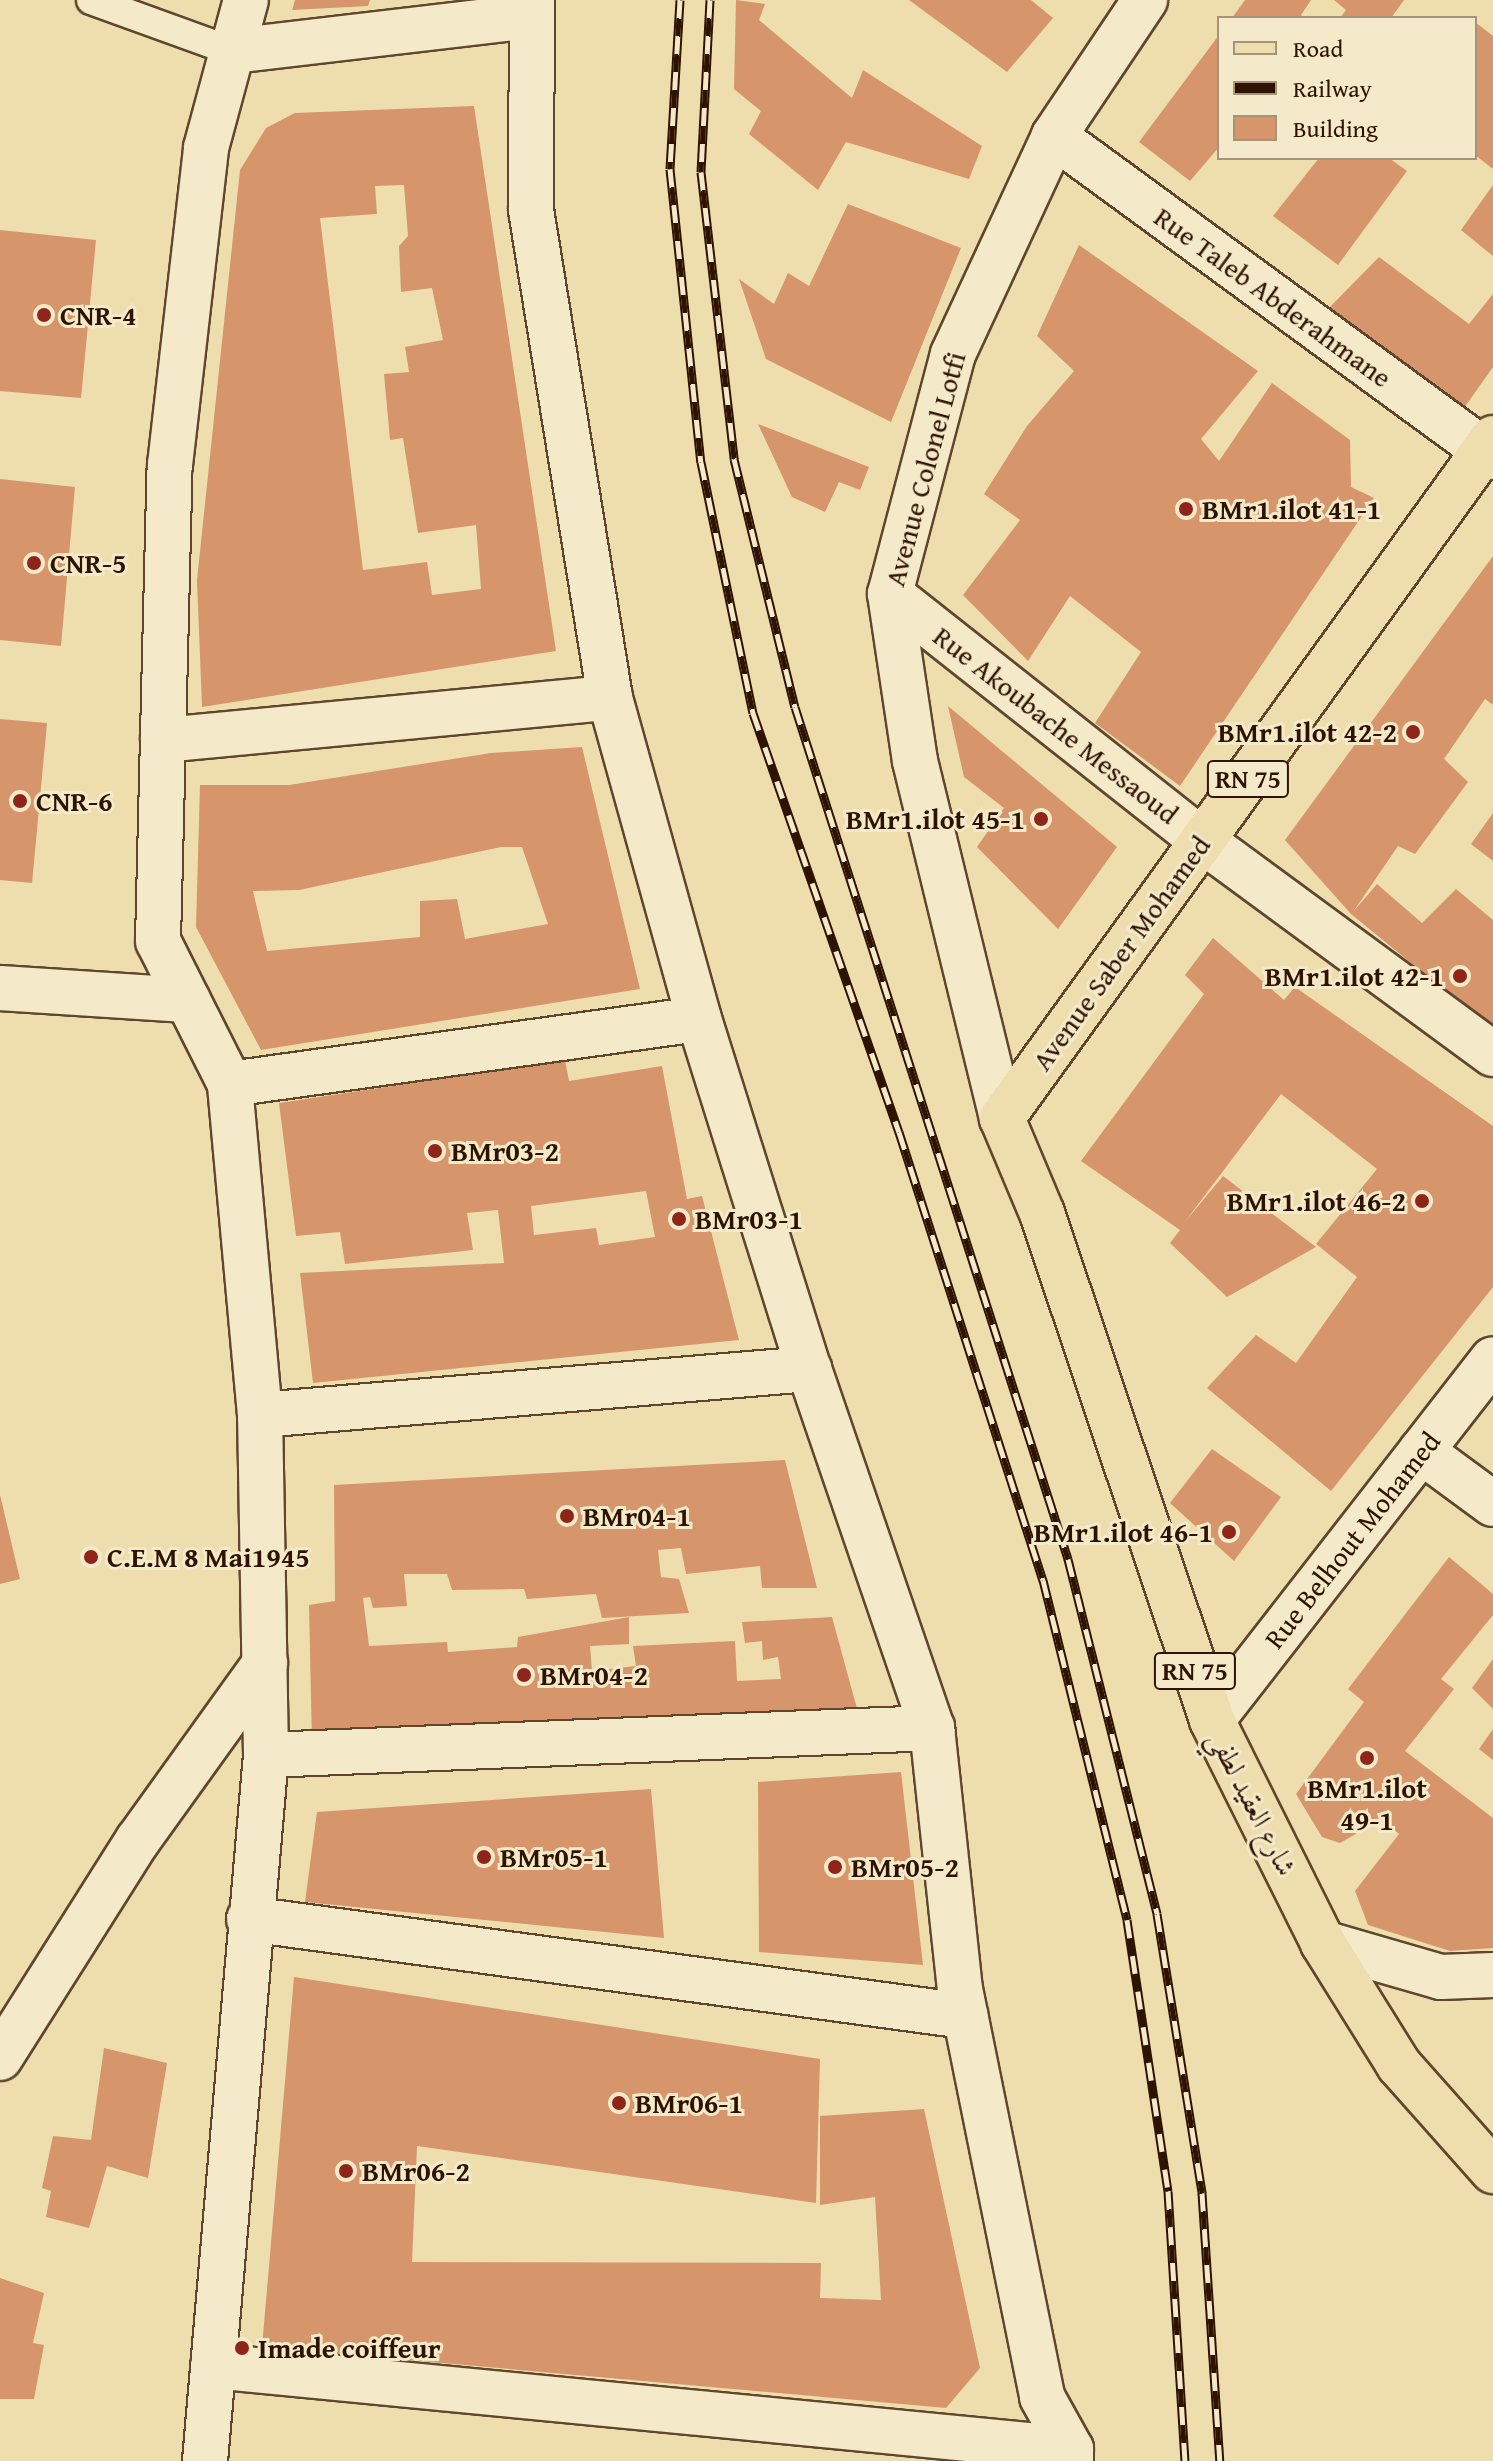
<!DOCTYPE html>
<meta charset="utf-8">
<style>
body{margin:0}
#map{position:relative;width:1493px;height:2461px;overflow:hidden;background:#eedeae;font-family:"Gentium Book Plus",Amiri,serif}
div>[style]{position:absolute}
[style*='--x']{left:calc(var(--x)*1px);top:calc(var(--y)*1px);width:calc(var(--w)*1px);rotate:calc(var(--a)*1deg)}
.building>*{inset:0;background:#d6956b}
.roads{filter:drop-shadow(2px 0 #5f462c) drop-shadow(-2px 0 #5f462c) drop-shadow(0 2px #5f462c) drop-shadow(0 -2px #5f462c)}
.lane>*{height:28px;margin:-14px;padding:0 14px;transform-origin:14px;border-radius:14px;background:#f4eaca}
.street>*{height:44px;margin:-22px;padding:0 22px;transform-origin:22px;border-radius:22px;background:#f4eaca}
.secondary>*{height:44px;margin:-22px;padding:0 22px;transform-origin:22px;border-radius:22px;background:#f4eaca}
.primary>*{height:44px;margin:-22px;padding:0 22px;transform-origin:22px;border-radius:22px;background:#eedeae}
.rail>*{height:9px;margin-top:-4.5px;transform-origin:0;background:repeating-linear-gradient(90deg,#f4eaca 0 18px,#2f1301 0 36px);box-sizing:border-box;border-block:2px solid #2f1301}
.dots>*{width:22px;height:22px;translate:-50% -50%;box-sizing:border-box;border:4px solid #f4eaca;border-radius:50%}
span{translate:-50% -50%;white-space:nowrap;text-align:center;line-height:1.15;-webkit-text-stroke:6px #f4eaca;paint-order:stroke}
.shield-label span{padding:2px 6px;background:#f4eaca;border:2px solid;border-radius:6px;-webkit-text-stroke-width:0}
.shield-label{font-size:26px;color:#2f1301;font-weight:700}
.street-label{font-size:28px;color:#2f1301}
.poi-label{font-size:28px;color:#2f1301;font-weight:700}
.left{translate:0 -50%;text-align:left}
.right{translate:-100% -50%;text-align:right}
.legend{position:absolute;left:1217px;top:16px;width:260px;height:144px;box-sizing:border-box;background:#f4eaca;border:2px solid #a5947a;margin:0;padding:10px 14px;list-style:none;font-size:24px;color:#2f1301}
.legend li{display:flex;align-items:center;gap:16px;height:40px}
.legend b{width:40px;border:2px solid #a5947a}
</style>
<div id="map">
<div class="building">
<div style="clip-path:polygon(295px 0,370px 0,368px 6px,292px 10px)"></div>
<div style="clip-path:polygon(736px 0,765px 4px,759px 20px,852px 98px,863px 70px,982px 146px,969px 179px,846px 142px,818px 190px,749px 134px,761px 111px,734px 89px)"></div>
<div style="clip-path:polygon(909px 0,1031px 0,1053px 18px,1007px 72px)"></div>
<div style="clip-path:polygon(1245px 0,1311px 0,1301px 15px,1305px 18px,1232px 18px)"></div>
<div style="clip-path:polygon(1334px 0,1404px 0,1391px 18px,1340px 18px,1346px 10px)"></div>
<div style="clip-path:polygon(1475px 22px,1493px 36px,1493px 169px,1475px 155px)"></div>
<div style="clip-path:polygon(1219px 35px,1219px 147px,1190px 181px,1139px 142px)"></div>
<div style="clip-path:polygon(evenodd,474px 106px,556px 651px,202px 707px,197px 580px,240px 170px,266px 128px,295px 113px,474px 106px,404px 185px,408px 236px,399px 246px,401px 292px,432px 288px,443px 340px,405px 347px,409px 372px,384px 374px,390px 440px,403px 438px,418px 533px,476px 525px,481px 589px,432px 595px,427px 562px,363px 570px,320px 218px,377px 214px,375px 186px,404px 185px)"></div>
<div style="clip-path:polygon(1319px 158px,1389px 158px,1407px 171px,1338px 265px,1273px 216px)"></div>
<div style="clip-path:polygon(1493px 185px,1493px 256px,1461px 230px)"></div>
<div style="clip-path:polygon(848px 204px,961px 248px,891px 422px,766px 359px,739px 279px,774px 304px,788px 273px,809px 286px)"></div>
<div style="clip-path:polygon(0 230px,96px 240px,81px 398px,0 391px)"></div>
<div style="clip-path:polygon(1079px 245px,1258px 371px,1201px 439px,1219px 461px,1272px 383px,1350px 440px,1351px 487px,1374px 498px,1180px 786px,1095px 723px,1141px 652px,1070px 596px,1028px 661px,963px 595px,1020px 520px,984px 494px,1027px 426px,1074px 371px,1037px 336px)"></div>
<div style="clip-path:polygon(1379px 257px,1469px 324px,1493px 294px,1493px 367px,1459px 415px,1327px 310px)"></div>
<div style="clip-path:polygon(758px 424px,869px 467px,860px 490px,839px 482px,825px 512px,792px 497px)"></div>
<div style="clip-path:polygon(0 479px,75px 487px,61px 646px,0 640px)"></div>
<div style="clip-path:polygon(1493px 556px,1493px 705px,1485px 699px,1444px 759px,1468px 782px,1415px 854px,1398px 846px,1353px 912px,1377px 884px,1422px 923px,1456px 889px,1493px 920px,1493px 1030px,1351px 914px,1285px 840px)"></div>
<div style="clip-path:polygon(948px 706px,1117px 847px,1058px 929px,977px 847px,1004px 808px,964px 777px)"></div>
<div style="clip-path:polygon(0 719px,47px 723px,32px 883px,0 880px)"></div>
<div style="clip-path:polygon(evenodd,582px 747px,640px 989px,261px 1050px,196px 927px,200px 785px,289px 785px,491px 753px,582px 747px,501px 847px,522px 847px,548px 924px,465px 939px,457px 899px,420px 901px,420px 937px,267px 951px,253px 891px,299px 890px,501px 847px)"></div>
<div style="clip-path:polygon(1493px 813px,1493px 861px,1471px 844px)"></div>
<div style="clip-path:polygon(1213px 938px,1284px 1000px,1295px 987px,1493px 1126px,1493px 1287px,1331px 1491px,1207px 1388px,1256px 1335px,1296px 1363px,1357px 1277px,1316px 1244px,1377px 1169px,1281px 1094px,1184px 1223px,1223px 1176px,1316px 1247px,1227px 1297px,1170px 1243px,1180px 1230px,1081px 1161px,1204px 994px,1185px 975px)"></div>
<div style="clip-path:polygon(evenodd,565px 1060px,569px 1081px,662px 1066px,687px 1199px,702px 1196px,739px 1340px,313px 1383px,300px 1273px,504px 1263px,498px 1210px,467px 1213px,473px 1250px,345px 1264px,340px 1232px,296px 1236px,279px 1103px,565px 1060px,646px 1191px,655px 1237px,599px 1245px,596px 1228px,534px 1235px,531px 1206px,646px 1191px)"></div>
<div style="clip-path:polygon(1212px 1449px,1281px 1497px,1234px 1561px,1170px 1503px)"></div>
<div style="clip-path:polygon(785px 1460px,817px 1588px,762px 1588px,760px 1566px,686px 1574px,681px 1548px,658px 1550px,661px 1577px,679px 1579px,689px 1613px,602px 1618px,596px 1594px,527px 1599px,524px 1589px,452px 1590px,447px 1574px,404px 1574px,407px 1606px,373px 1608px,370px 1597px,363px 1598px,369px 1646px,447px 1642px,448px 1652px,517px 1647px,518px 1637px,629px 1617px,629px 1644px,590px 1646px,592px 1671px,636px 1666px,633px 1646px,735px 1641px,737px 1681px,781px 1679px,778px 1657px,763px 1660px,762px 1641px,745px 1643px,742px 1622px,832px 1617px,859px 1716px,312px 1745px,309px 1605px,335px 1601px,334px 1485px)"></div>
<div style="clip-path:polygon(0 1495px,20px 1579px,0 1584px)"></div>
<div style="clip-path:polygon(1449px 1557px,1493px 1594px,1493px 1615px,1441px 1679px,1454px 1689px,1405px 1751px,1493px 1818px,1493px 1948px,1450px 1951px,1368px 1925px,1355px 1891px,1399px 1834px,1382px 1819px,1340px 1843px,1322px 1837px,1296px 1794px,1364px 1702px,1348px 1689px)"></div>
<div style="clip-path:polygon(1493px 1659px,1493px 1709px,1472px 1688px)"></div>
<div style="clip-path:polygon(1493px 1729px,1493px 1760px,1479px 1749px)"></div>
<div style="clip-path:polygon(901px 1772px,923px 1965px,759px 1952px,758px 1782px)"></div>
<div style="clip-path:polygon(651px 1789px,664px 1938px,305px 1902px,317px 1812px)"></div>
<div style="clip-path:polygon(294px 1977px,820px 2059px,816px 2203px,417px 2146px,412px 2262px,821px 2263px,820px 2298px,881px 2300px,875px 2197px,820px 2205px,820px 2116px,924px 2109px,980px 2368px,946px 2408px,262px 2347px)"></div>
<div style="clip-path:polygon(104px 2048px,167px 2063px,148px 2178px,107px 2166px,89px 2228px,46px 2217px,51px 2191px,42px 2188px,53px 2136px,91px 2140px)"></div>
<div style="clip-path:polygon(0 2278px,44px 2293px,33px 2343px,44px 2345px,34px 2399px,0 2399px)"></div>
</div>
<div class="roads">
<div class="lane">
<div style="--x:91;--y:0;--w:150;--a:19.9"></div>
</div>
<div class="street">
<div style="--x:532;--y:0;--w:210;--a:90.3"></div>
<div style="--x:531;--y:210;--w:494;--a:80.8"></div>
<div style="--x:610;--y:698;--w:333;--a:74.5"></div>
<div style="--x:699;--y:1019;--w:367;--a:72.6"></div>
<div style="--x:809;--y:1369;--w:379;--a:71.1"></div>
<div style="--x:932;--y:1728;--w:262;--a:83.9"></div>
<div style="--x:960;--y:1989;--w:416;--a:78.6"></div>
<div style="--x:1042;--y:2397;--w:60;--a:60.9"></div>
<div style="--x:1071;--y:2449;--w:12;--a:90"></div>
<div style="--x:232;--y:51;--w:299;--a:-6.7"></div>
<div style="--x:1054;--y:136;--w:544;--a:36.17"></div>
<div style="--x:890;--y:594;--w:399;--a:38.3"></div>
<div style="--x:1203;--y:841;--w:360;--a:36.3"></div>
<div style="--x:163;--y:740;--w:449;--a:-5.4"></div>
<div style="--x:0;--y:988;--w:188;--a:3.7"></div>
<div style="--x:230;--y:1084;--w:473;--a:-7.9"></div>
<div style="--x:1002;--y:1118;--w:367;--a:-103.7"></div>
<div style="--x:915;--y:761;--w:169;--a:-98.5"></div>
<div style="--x:890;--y:594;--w:248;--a:-75.3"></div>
<div style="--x:953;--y:354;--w:240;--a:-65.1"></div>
<div style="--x:1054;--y:136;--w:164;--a:-56.2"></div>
<div style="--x:260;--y:1415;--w:551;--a:-4.79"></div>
<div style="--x:1421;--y:1451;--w:89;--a:36.4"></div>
<div style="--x:1212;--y:1720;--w:457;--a:-52.1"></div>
<div style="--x:266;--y:1755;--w:667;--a:-2.32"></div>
<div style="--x:249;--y:1919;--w:723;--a:7.72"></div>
<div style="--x:1323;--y:1943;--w:123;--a:16.1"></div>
<div style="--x:1441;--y:1977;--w:52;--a:-2.2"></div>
<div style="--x:213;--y:2366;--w:862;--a:5.53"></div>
</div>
<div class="secondary">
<div style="--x:0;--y:2058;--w:258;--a:-57.7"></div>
<div style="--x:138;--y:1840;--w:218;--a:-54.3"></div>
<div style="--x:205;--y:2461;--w:709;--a:-85.06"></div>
<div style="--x:266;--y:1755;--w:340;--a:-91"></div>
<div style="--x:260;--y:1415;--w:332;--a:-95.2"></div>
<div style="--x:230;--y:1084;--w:160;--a:-116.7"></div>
<div style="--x:158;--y:941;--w:476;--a:-88.6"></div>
<div style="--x:170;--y:465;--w:319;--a:-83.5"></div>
<div style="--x:206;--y:148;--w:153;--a:-74.9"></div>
</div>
<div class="primary">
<div style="--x:1493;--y:438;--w:839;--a:125.83"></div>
<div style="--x:1002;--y:1118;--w:103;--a:67.2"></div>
<div style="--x:1042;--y:1213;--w:535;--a:71.46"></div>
<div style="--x:1212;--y:1720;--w:249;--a:63.5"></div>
<div style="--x:1323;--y:1943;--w:144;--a:58.1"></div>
<div style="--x:1399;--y:2065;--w:142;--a:48.4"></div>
</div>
</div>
<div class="rail">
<div style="--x:680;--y:0;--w:169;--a:93.4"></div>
<div style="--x:670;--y:169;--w:295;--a:84"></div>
<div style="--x:701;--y:462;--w:256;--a:78.3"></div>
<div style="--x:753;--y:713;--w:444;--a:70.8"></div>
<div style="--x:899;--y:1132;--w:471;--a:72.2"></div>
<div style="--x:1043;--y:1580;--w:350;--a:76.1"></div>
<div style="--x:1127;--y:1920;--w:274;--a:81.4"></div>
<div style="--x:1168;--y:2191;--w:271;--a:86.4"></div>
<div style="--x:710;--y:0;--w:172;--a:93"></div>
<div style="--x:701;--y:172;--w:289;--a:83.4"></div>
<div style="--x:734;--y:459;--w:255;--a:76.2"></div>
<div style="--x:795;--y:707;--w:895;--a:72.23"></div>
<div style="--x:1068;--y:1559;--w:366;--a:75.9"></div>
<div style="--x:1157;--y:1914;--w:283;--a:80.8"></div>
<div style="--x:1202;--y:2193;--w:269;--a:86.2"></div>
</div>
<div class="dots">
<div style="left:44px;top:315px;background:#8f2418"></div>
<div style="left:1186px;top:509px;background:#8f2418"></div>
<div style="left:34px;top:563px;background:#8f2418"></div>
<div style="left:1413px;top:732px;background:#8f2418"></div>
<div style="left:20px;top:801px;background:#8f2418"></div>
<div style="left:1041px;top:819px;background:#8f2418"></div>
<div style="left:1460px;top:976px;background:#8f2418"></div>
<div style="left:435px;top:1151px;background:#8f2418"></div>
<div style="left:1422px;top:1201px;background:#8f2418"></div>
<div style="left:679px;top:1219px;background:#8f2418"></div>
<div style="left:567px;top:1516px;background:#8f2418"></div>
<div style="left:1229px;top:1532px;background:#8f2418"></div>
<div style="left:91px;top:1557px;background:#8f2418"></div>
<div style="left:524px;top:1675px;background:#8f2418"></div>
<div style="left:1367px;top:1758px;background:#8f2418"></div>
<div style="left:484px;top:1857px;background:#8f2418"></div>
<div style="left:835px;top:1867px;background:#8f2418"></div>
<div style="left:619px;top:2103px;background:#8f2418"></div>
<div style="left:346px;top:2171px;background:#8f2418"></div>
<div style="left:242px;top:2348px;background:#8f2418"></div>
</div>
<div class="shield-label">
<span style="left:1248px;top:779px">RN 75</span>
<span style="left:1195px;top:1671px">RN 75</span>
</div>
<div class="street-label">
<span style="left:1273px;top:297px;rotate:36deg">Rue Taleb Abderahmane</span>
<span style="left:925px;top:469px;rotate:-75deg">Avenue Colonel Lotfi</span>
<span style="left:1056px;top:725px;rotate:38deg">Rue Akoubache Messaoud</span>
<span style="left:1121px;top:953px;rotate:-54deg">Avenue Saber Mohamed</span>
<span style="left:1352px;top:1540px;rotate:-52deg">Rue Belhout Mohamed</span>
<span style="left:1253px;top:1803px;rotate:63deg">شارع العقيد لطفي</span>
</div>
<div class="poi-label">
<span class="left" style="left:60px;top:315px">CNR-4</span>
<span class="left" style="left:1202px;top:509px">BMr1.ilot 41-1</span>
<span class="left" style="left:50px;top:563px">CNR-5</span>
<span class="right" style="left:1397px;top:732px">BMr1.ilot 42-2</span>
<span class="left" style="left:36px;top:801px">CNR-6</span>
<span class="right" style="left:1025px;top:819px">BMr1.ilot 45-1</span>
<span class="right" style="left:1444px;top:976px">BMr1.ilot 42-1</span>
<span class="left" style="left:451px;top:1151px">BMr03-2</span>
<span class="right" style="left:1406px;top:1201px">BMr1.ilot 46-2</span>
<span class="left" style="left:695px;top:1219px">BMr03-1</span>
<span class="left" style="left:583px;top:1516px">BMr04-1</span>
<span class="right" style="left:1213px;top:1532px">BMr1.ilot 46-1</span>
<span class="left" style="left:107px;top:1557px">C.E.M 8 Mai1945</span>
<span class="left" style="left:540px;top:1675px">BMr04-2</span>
<span style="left:1367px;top:1804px">BMr1.ilot<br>49-1</span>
<span class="left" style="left:500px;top:1857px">BMr05-1</span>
<span class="left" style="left:851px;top:1867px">BMr05-2</span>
<span class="left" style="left:635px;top:2103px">BMr06-1</span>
<span class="left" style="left:362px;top:2171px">BMr06-2</span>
<span class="left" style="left:258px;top:2348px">Imade coiffeur</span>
</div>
<ul class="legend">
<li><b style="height:10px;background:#eedeae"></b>Road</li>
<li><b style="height:10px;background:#2f1301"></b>Railway</li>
<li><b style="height:22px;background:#d6956b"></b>Building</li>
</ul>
</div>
